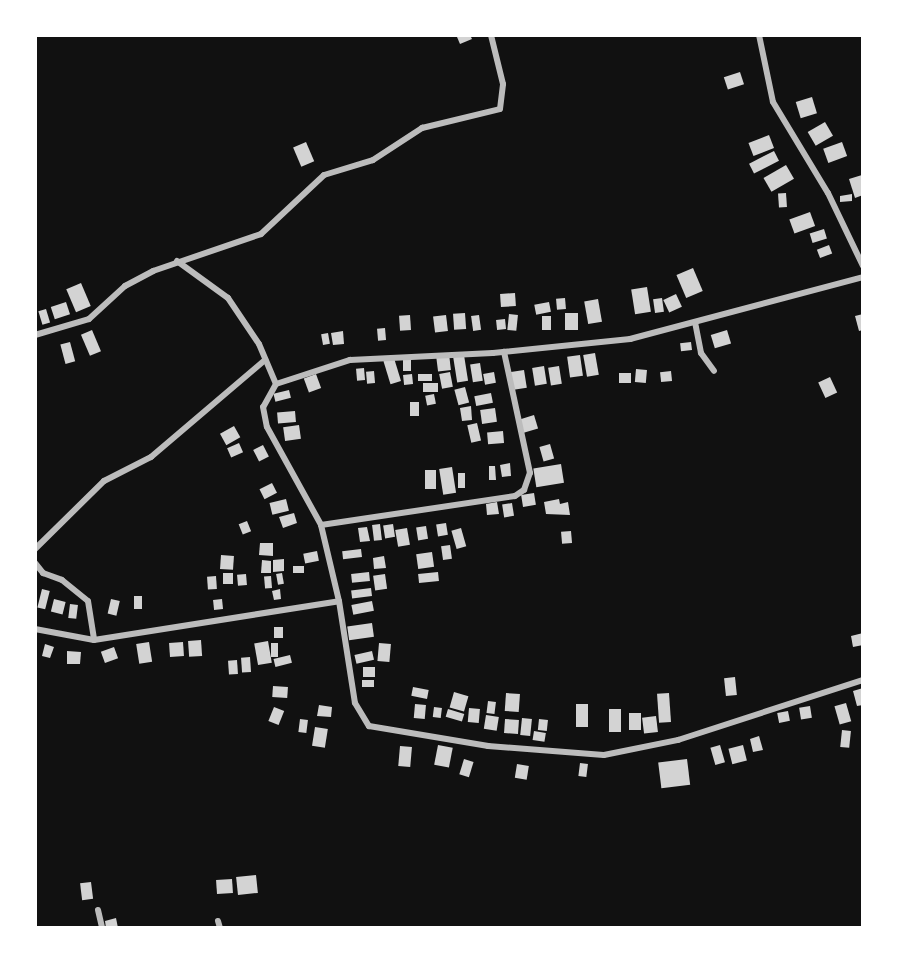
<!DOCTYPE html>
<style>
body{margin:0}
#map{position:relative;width:898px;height:963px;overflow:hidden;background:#111;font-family:"Archivo Narrow",sans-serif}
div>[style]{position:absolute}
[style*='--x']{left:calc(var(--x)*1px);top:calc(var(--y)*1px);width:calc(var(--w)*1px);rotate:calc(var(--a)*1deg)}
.building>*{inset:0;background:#d3d3d3;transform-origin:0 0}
.minor>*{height:6px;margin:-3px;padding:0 3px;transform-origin:3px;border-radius:3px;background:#bcbcbc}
span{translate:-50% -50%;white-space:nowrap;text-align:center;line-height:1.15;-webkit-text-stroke:6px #fff;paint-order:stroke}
.frame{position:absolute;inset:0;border:37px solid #fff;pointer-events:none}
</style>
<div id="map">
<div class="building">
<div style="clip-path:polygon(470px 35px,472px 39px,460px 44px,457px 37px)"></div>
<div style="left:740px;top:72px;width:13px;height:17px;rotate:72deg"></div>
<div style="left:812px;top:97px;width:17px;height:17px;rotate:73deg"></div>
<div style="left:825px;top:122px;width:16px;height:20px;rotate:60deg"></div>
<div style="left:769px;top:135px;width:14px;height:22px;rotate:69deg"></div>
<div style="left:306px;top:142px;width:21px;height:14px;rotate:67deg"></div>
<div style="left:842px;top:142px;width:15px;height:20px;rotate:70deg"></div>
<div style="left:774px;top:151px;width:11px;height:28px;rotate:63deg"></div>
<div style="left:786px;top:165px;width:16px;height:26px;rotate:60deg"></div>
<div style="clip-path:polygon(862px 175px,863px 195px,855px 198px,849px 179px)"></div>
<div style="left:786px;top:193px;width:14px;height:8px;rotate:86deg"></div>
<div style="clip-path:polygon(852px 194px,852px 201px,840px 202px,840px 196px)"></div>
<div style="left:810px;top:212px;width:15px;height:22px;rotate:70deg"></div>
<div style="left:824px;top:229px;width:10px;height:15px;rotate:73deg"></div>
<div style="left:829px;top:245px;width:9px;height:13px;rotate:69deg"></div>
<div style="left:693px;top:268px;width:25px;height:18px;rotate:67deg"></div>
<div style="left:81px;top:283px;width:25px;height:16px;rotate:67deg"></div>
<div style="left:647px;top:287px;width:25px;height:16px;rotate:81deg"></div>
<div style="left:515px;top:293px;width:13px;height:15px;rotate:86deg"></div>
<div style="left:676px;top:294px;width:14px;height:14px;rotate:65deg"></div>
<div style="left:565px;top:298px;width:11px;height:9px;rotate:85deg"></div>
<div style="left:662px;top:298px;width:14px;height:9px;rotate:82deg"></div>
<div style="left:598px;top:299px;width:23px;height:14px;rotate:80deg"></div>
<div style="left:66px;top:302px;width:13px;height:16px;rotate:72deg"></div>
<div style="left:549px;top:302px;width:10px;height:15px;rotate:79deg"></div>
<div style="left:46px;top:309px;width:14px;height:8px;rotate:73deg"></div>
<div style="left:465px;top:313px;width:16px;height:12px;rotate:86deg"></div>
<div style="left:565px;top:313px;width:13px;height:17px"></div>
<div style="left:509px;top:314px;width:9px;height:16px;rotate:6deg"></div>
<div style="clip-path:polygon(863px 314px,863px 330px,859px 331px,855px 316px)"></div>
<div style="left:410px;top:315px;width:15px;height:11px;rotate:86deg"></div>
<div style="left:446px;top:315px;width:16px;height:13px;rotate:83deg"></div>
<div style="left:479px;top:315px;width:15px;height:8px;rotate:82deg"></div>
<div style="left:542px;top:316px;width:9px;height:14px"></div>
<div style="left:505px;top:319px;width:10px;height:9px;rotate:84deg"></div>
<div style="left:385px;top:328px;width:12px;height:8px;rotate:85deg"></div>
<div style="left:92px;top:330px;width:23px;height:12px;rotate:67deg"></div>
<div style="left:727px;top:330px;width:14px;height:17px;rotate:73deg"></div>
<div style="clip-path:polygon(343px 331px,344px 344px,333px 345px,331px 333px)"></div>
<div style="left:328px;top:333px;width:11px;height:7px;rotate:80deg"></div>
<div style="left:70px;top:342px;width:20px;height:10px;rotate:75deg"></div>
<div style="left:691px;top:342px;width:8px;height:11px;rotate:83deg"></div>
<div style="left:595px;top:353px;width:22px;height:12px;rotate:80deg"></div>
<div style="left:449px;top:354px;width:16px;height:13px;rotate:83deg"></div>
<div style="left:464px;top:355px;width:26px;height:11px;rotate:81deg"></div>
<div style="left:580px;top:355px;width:21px;height:13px;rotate:82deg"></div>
<div style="left:394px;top:358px;width:24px;height:11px;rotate:73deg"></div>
<div style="left:403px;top:358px;width:8px;height:13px"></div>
<div style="left:480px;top:363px;width:18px;height:10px;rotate:81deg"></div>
<div style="left:544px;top:366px;width:18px;height:12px;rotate:81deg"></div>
<div style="left:559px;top:366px;width:18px;height:11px;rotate:81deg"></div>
<div style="left:364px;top:368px;width:12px;height:8px;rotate:85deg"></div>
<div style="left:636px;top:369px;width:11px;height:13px;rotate:5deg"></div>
<div style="left:524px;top:370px;width:18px;height:15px;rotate:81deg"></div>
<div style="left:374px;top:371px;width:12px;height:8px;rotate:85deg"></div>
<div style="left:671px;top:371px;width:10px;height:11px;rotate:84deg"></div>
<div style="left:450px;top:372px;width:15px;height:11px;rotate:79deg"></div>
<div style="left:494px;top:372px;width:11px;height:11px;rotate:80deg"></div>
<div style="left:631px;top:373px;width:10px;height:12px;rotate:90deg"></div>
<div style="left:316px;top:374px;width:15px;height:13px;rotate:70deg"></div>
<div style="left:412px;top:374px;width:10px;height:9px;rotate:84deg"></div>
<div style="left:418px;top:374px;width:14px;height:7px"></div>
<div style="left:830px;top:377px;width:17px;height:13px;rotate:65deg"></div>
<div style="left:423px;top:383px;width:15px;height:9px"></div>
<div style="left:465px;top:387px;width:16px;height:11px;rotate:75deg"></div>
<div style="left:289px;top:390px;width:8px;height:16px;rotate:76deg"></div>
<div style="left:491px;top:393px;width:10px;height:17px;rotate:79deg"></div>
<div style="left:434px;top:394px;width:10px;height:9px;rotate:79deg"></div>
<div style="left:410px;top:402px;width:9px;height:14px"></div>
<div style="clip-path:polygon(471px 406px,472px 420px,462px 421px,460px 408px)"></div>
<div style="left:495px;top:408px;width:14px;height:15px;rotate:82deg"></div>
<div style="left:295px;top:411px;width:11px;height:18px;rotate:85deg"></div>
<div style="left:534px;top:415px;width:14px;height:15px;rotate:73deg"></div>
<div style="left:477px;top:423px;width:18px;height:10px;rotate:77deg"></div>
<div style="left:299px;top:425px;width:14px;height:16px;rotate:82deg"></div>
<div style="left:234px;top:426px;width:13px;height:16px;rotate:61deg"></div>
<div style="left:503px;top:431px;width:12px;height:16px;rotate:85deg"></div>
<div style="left:239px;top:443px;width:10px;height:13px;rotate:66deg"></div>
<div style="left:550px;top:444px;width:15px;height:11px;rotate:74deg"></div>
<div style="left:263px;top:445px;width:13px;height:11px;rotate:63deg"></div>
<div style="clip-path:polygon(510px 463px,511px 476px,502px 477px,500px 465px)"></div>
<div style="left:561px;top:464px;width:19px;height:28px;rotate:81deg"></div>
<div style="clip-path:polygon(489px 466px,495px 466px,496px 480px,489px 480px)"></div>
<div style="left:452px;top:467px;width:26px;height:13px;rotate:81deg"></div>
<div style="left:436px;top:470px;width:19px;height:11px;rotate:90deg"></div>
<div style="left:458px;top:473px;width:7px;height:15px"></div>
<div style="left:272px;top:483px;width:11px;height:14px;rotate:63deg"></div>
<div style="left:534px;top:493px;width:12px;height:13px;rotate:81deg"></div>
<div style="left:286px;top:499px;width:12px;height:17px;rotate:76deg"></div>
<div style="clip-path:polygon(559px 499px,560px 504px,568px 502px,570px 515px,546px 514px,544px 502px)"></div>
<div style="clip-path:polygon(497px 502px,499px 514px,487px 515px,486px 504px)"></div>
<div style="left:512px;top:503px;width:13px;height:10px;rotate:81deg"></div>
<div style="clip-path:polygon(294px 513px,297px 523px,283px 528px,279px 517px)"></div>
<div style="left:247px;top:521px;width:11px;height:9px;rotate:68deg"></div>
<div style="left:446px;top:523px;width:12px;height:10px;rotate:81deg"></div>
<div style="left:380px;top:524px;width:16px;height:8px;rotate:83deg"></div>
<div style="left:393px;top:524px;width:13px;height:10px;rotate:81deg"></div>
<div style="left:426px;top:526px;width:13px;height:10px;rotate:81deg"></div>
<div style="clip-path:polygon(367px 527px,370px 541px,360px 542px,358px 528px)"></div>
<div style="left:407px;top:528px;width:17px;height:12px;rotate:80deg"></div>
<div style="left:461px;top:528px;width:19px;height:10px;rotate:74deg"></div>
<div style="left:571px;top:531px;width:12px;height:10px;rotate:85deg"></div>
<div style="clip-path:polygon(260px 543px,273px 543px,273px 556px,259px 555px)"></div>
<div style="left:450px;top:545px;width:14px;height:9px;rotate:82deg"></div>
<div style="left:361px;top:549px;width:8px;height:19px;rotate:83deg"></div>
<div style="left:317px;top:551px;width:10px;height:14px;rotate:79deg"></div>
<div style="left:432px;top:552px;width:15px;height:16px;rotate:82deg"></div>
<div style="left:221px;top:555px;width:13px;height:14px;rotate:4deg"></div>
<div style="clip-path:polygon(384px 556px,386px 568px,374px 569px,373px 558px)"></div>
<div style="clip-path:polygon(284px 559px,284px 571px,273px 572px,273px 560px)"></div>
<div style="clip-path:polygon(262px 560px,271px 561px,271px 573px,261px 573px)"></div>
<div style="left:304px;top:566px;width:7px;height:11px;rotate:90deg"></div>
<div style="left:369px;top:572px;width:9px;height:18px;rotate:84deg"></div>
<div style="left:438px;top:572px;width:9px;height:20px;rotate:84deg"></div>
<div style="left:223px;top:573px;width:10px;height:11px"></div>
<div style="left:282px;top:573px;width:11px;height:6px;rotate:80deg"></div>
<div style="left:246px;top:574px;width:11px;height:9px;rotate:85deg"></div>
<div style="left:385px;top:574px;width:15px;height:12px;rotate:82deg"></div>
<div style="left:216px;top:576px;width:13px;height:9px;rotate:86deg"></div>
<div style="left:271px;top:576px;width:12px;height:7px;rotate:85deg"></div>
<div style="left:371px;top:588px;width:8px;height:20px;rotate:83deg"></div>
<div style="left:42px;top:589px;width:8px;height:19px;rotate:14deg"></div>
<div style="clip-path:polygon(280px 589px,281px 599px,274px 600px,272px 591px)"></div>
<div style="left:134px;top:596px;width:8px;height:13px"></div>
<div style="left:54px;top:599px;width:12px;height:13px;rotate:14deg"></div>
<div style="left:111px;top:599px;width:9px;height:15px;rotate:13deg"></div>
<div style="left:222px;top:599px;width:10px;height:9px;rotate:84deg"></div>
<div style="left:372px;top:601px;width:10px;height:21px;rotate:79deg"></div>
<div style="left:70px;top:604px;width:8px;height:14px;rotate:7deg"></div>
<div style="left:372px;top:623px;width:14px;height:25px;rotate:82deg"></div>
<div style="left:274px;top:627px;width:9px;height:11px"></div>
<div style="clip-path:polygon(863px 633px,863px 645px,853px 647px,851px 636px)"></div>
<div style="left:201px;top:640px;width:16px;height:13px;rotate:86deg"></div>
<div style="left:268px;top:641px;width:22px;height:14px;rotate:80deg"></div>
<div style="left:149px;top:642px;width:20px;height:13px;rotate:81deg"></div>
<div style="left:183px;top:642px;width:14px;height:14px;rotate:86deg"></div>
<div style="left:271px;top:643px;width:7px;height:14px"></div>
<div style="left:379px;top:643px;width:12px;height:18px;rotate:5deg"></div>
<div style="clip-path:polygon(45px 644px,54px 647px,50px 658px,42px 656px)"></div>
<div style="left:114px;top:647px;width:12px;height:14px;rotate:70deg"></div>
<div style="clip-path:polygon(67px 651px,81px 652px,80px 664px,67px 664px)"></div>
<div style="left:372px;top:651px;width:9px;height:18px;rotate:77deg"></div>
<div style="left:290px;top:655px;width:8px;height:17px;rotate:76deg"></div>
<div style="left:250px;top:657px;width:15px;height:9px;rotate:86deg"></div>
<div style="left:237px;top:660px;width:14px;height:9px;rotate:86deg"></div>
<div style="left:363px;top:667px;width:12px;height:10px"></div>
<div style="left:735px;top:677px;width:18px;height:11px;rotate:84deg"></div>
<div style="left:362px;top:680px;width:12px;height:7px"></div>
<div style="left:273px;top:686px;width:15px;height:11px;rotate:4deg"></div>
<div style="left:413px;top:687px;width:16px;height:9px;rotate:11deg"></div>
<div style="clip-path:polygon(863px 688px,863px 705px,857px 706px,853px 691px)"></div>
<div style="left:454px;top:692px;width:15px;height:16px;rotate:16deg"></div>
<div style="left:506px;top:693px;width:14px;height:18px;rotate:4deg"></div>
<div style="left:669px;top:693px;width:29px;height:12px;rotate:86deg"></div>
<div style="left:488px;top:701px;width:8px;height:12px;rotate:7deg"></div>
<div style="left:846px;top:703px;width:19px;height:12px;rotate:74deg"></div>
<div style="left:415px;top:704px;width:11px;height:14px;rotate:5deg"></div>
<div style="left:576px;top:704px;width:12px;height:23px"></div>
<div style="clip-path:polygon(319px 705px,332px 707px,331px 717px,317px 716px)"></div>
<div style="left:810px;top:706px;width:12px;height:11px;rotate:81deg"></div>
<div style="left:274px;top:707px;width:11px;height:15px;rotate:22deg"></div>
<div style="left:434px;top:707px;width:8px;height:10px;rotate:7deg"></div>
<div style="left:469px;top:708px;width:11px;height:14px;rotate:5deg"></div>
<div style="left:448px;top:709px;width:17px;height:8px;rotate:17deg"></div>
<div style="left:609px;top:709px;width:12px;height:23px"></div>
<div style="left:788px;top:711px;width:10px;height:11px;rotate:79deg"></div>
<div style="left:629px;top:713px;width:12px;height:17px"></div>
<div style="left:486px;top:715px;width:13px;height:14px;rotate:9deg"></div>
<div style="left:656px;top:716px;width:16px;height:14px;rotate:83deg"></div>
<div style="left:522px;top:718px;width:10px;height:17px;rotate:6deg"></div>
<div style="left:300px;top:719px;width:8px;height:13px;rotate:7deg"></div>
<div style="left:505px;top:719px;width:14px;height:14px;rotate:4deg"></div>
<div style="left:539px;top:719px;width:9px;height:11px;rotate:6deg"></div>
<div style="left:315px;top:727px;width:13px;height:19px;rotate:9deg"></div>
<div style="left:842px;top:730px;width:9px;height:17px;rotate:6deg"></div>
<div style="left:534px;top:731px;width:12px;height:9px;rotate:9deg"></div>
<div style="clip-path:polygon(759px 736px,763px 750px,753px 752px,750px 739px)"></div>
<div style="left:438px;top:745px;width:15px;height:20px;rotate:11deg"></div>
<div style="left:720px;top:745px;width:18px;height:10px;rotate:74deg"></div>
<div style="left:743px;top:745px;width:16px;height:15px;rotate:76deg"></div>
<div style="left:400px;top:746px;width:12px;height:20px;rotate:5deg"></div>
<div style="left:464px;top:759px;width:10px;height:16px;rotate:17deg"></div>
<div style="left:687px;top:759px;width:26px;height:29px;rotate:83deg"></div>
<div style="left:580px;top:763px;width:8px;height:13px;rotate:7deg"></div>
<div style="left:517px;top:764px;width:12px;height:14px;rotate:9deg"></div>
<div style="left:256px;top:875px;width:18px;height:20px;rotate:84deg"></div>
<div style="left:232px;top:879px;width:14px;height:16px;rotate:86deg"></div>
<div style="left:91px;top:882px;width:17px;height:11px;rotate:83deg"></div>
<div style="clip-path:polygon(116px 918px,118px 928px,106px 928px,105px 921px)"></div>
</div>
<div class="minor">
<div style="--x:759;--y:35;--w:68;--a:78.2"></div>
<div style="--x:773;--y:102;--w:106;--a:58.9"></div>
<div style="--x:828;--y:193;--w:81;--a:64.4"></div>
<div style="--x:177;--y:261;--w:63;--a:36"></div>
<div style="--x:228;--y:298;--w:55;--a:56"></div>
<div style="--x:259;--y:344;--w:43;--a:67"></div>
<div style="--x:276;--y:384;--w:26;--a:119"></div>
<div style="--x:263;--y:407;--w:20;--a:79"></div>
<div style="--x:267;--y:427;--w:112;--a:61.1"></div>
<div style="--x:321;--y:525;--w:78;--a:76.7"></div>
<div style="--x:339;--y:601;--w:103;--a:81.1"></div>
<div style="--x:355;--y:703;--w:27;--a:59"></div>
<div style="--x:369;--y:726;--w:121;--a:9.5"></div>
<div style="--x:488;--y:746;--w:116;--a:4.4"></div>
<div style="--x:604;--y:755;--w:76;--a:-11.5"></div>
<div style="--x:678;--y:740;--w:194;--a:-18"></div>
<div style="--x:695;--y:322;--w:32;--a:79"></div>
<div style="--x:701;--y:353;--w:22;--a:54"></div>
<div style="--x:35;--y:335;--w:56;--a:-16.5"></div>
<div style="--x:89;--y:319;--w:49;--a:-42.5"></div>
<div style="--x:125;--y:286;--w:32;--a:-28"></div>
<div style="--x:153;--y:271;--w:114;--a:-18.9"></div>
<div style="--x:261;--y:234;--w:86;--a:-43.1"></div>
<div style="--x:324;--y:175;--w:51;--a:-17"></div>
<div style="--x:373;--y:160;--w:59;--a:-33.1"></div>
<div style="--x:422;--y:128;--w:80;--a:-13.7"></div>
<div style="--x:500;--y:109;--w:25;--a:-83"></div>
<div style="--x:503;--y:84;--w:50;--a:-103.8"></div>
<div style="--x:276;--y:384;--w:78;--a:-18"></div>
<div style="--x:350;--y:360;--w:143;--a:-2.8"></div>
<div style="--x:493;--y:353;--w:138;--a:-5.8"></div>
<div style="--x:630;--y:339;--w:241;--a:-14.9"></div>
<div style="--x:321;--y:525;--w:196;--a:-8.5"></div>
<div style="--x:515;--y:496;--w:11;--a:-34"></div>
<div style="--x:524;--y:490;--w:18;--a:-71"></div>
<div style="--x:530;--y:473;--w:124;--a:-102.1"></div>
<div style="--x:35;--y:549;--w:97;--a:-44.6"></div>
<div style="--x:104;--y:481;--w:53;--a:-27.1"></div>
<div style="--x:151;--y:457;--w:150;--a:-40.4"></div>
<div style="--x:35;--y:563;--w:13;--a:51"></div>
<div style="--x:43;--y:573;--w:20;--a:20"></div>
<div style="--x:62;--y:580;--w:33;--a:39"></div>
<div style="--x:88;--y:601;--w:39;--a:81"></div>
<div style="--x:35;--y:629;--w:60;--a:10.6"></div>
<div style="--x:94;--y:640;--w:248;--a:-9"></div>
<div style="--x:98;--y:910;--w:18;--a:77"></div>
<div style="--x:218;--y:921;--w:7;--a:74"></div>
</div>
<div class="frame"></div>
</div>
